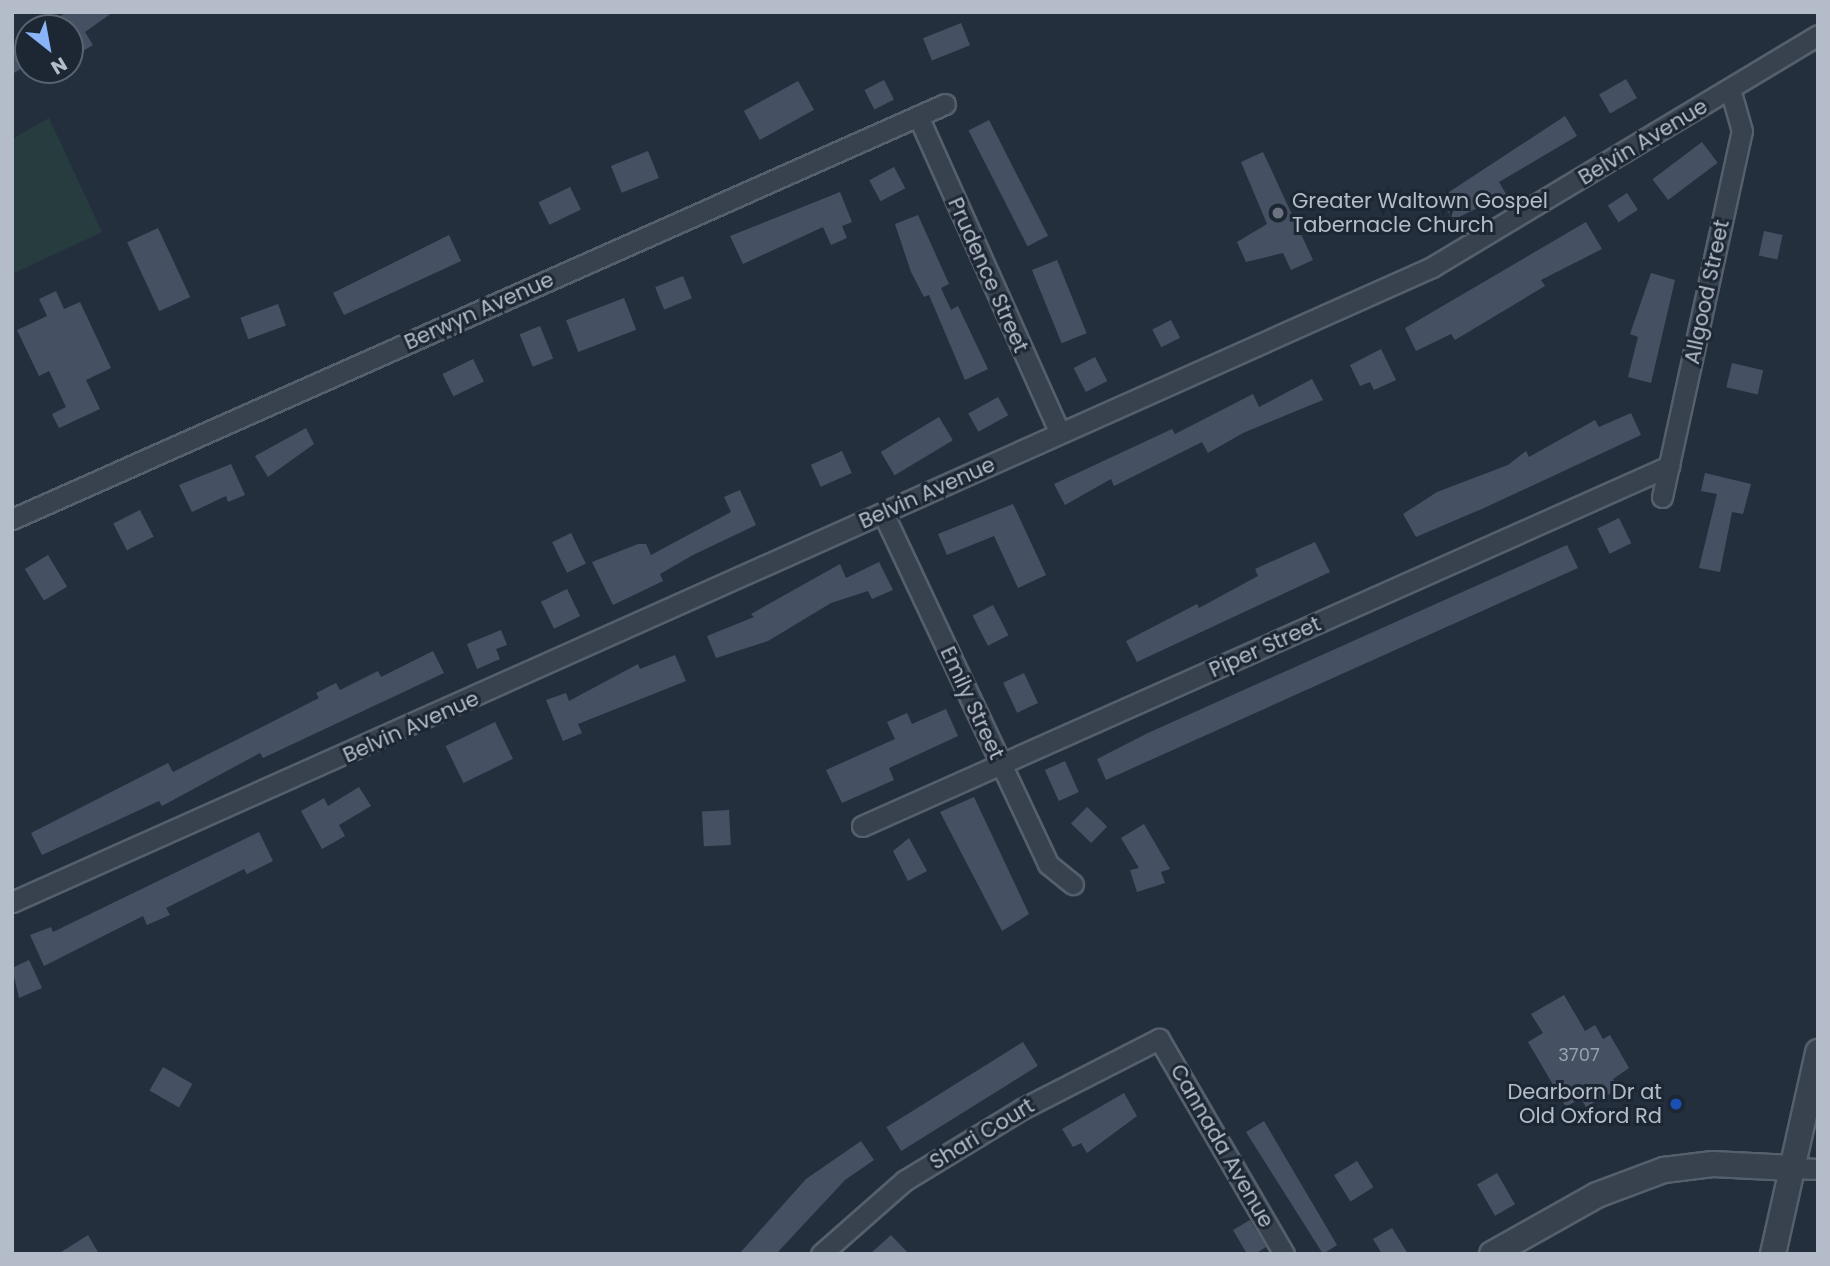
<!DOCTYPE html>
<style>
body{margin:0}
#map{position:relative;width:1830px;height:1266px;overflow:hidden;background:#242f3e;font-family:Poppins,sans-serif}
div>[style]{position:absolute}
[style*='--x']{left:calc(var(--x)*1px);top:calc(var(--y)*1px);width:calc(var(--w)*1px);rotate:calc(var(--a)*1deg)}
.green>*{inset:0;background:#263c3f}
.building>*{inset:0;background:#455162;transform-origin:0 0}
.roads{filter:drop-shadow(2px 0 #565f6c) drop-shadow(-2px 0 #565f6c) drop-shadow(0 2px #565f6c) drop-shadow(0 -2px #565f6c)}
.minor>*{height:19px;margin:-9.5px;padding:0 9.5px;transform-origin:9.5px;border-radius:9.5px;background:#38414e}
.tertiary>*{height:24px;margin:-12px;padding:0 12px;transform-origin:12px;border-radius:12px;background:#38414e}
.dots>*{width:19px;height:19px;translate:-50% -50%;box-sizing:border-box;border:4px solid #1d2633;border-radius:50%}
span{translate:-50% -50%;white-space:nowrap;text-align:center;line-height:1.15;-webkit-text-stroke:6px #1d2633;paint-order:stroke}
.number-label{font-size:18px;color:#98a1af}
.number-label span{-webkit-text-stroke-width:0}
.street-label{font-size:21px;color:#b4bcc9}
.poi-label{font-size:21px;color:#b4bcc9}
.left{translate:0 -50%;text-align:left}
.right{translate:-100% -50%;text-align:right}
.frame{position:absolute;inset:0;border:14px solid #b4bcc9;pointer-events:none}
.north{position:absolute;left:14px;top:14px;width:70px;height:70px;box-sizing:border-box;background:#1d2633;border:2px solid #59626f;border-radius:50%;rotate:149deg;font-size:19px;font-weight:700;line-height:28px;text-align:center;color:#b4bcc9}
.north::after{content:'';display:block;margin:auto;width:24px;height:32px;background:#8ab4f8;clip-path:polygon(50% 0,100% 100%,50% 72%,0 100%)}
</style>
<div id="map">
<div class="green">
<div style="clip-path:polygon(49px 118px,102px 232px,12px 274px,12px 139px)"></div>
</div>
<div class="building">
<div style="clip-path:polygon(67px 12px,113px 12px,85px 32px,93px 45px,78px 54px,70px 28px,62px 28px,57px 18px)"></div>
<div style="left:961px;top:23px;width:24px;height:41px;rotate:68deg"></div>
<div style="clip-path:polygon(28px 41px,28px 65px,12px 74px,12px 51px)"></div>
<div style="left:1626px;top:79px;width:22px;height:31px;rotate:60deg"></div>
<div style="left:884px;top:80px;width:22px;height:22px;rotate:63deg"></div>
<div style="left:798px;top:81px;width:33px;height:62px;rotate:61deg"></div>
<div style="clip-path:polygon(1565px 116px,1577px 136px,1499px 182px,1506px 194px,1453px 220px,1440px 198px)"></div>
<div style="left:989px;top:120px;width:130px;height:23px;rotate:63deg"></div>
<div style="left:1702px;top:142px;width:26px;height:62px;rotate:53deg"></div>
<div style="left:648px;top:151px;width:29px;height:40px;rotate:68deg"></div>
<div style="clip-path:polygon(1263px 152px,1313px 260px,1291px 270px,1283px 253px,1246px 262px,1237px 242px,1267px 224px,1241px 162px)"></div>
<div style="left:894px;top:167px;width:24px;height:28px;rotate:62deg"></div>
<div style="left:570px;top:187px;width:25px;height:35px;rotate:64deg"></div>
<div style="clip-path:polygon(840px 192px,852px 222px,842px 226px,847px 238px,831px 245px,823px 227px,743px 264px,730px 236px)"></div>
<div style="left:1627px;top:193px;width:20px;height:23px;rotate:57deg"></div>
<div style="clip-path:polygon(918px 215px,949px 284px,941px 288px,951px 310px,958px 306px,988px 369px,965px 380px,929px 295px,924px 297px,911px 272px,895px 224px)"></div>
<div style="clip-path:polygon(1586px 222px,1602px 249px,1541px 280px,1545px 286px,1455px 340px,1451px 334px,1416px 351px,1405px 328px)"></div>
<div style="left:158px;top:228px;width:76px;height:34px;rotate:65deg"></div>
<div style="left:1764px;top:231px;width:19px;height:25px;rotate:12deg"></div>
<div style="clip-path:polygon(449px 235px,461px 261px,344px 315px,333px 293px)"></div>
<div style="left:1057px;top:260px;width:79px;height:27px;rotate:68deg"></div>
<div style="clip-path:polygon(1651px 273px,1675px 280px,1651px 383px,1628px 377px,1638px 337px,1630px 334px)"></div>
<div style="left:683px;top:276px;width:24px;height:30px;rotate:68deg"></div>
<div style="clip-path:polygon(56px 291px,64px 309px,80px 302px,111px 368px,86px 380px,100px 409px,59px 428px,52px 414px,66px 407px,49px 371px,39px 376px,17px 330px,47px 316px,39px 299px)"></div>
<div style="left:624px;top:298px;width:34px;height:62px;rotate:69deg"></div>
<div style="left:278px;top:304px;width:23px;height:40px;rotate:70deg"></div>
<div style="left:1171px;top:320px;width:20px;height:21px;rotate:63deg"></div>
<div style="left:540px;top:326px;width:35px;height:22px;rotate:68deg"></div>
<div style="clip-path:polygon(1381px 349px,1396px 380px,1374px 390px,1370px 382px,1360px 386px,1350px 365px)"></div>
<div style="left:1095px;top:357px;width:27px;height:24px;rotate:63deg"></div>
<div style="left:473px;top:359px;width:25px;height:34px;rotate:64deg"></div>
<div style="left:1732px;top:363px;width:32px;height:25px;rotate:13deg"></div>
<div style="clip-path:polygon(1312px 379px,1323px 400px,1243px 433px,1208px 453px,1202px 442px,1114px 486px,1111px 479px,1065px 505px,1054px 484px,1172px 429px,1175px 434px,1253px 394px,1259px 407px)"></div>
<div style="left:998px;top:397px;width:21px;height:34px;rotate:61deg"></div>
<div style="clip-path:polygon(1631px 413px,1641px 435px,1484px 508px,1416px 537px,1403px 514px,1437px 492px,1508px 465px,1526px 451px,1529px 457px,1595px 420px,1599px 427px)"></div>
<div style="left:939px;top:417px;width:27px;height:68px;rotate:59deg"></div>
<div style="clip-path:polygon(306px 428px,314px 444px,268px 477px,255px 456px)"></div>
<div style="left:842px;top:451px;width:24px;height:34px;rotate:66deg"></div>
<div style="clip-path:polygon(231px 464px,245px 495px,228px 502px,226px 496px,192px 512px,179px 485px)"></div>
<div style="clip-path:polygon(1705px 473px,1751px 484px,1743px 514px,1732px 512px,1720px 572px,1699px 568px,1717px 494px,1701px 491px)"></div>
<div style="clip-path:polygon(740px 490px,756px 525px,693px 555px,660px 574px,663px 581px,613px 605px,592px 562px,638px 544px,646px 544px,651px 555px,731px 512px,724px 497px)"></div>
<div style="clip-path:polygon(1013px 504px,1046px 575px,1018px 588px,994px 536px,947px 555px,938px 534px)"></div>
<div style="left:140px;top:510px;width:30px;height:30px;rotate:63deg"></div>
<div style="left:1619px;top:518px;width:28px;height:24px;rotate:64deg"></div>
<div style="left:571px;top:533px;width:34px;height:21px;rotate:64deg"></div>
<div style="clip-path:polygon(1315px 542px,1330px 572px,1137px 662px,1126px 641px,1197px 604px,1199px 608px,1258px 576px,1255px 569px)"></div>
<div style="clip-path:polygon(1567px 545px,1578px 568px,1106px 780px,1097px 759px,1148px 733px)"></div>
<div style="left:48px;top:555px;width:37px;height:27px;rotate:59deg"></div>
<div style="clip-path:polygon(879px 562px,893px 590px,872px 599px,868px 591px,831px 603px,768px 641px,716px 658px,707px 636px,754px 617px,751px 614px,840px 564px,846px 578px)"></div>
<div style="left:567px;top:589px;width:30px;height:29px;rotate:64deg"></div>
<div style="left:993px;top:605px;width:34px;height:23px;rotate:63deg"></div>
<div style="clip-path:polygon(501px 630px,507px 645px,496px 649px,500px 659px,477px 669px,467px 644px)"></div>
<div style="clip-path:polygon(433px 651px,444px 673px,263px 758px,260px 753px,162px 806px,159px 801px,42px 855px,31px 833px,168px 763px,173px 772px,319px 698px,316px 693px,336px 683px,340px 690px,378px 671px,381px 677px)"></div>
<div style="clip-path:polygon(675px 655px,686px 681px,578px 724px,582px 733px,563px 741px,546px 700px,566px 693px,569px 701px,638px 664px,640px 669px)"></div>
<div style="left:1024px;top:673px;width:33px;height:23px;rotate:65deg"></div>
<div style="clip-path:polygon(946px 709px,958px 736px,889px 768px,894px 780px,842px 803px,826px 770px,895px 739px,887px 722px,907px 713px,912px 724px)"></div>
<div style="left:495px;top:722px;width:41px;height:55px;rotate:64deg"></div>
<div style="left:1065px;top:761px;width:34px;height:22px;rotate:66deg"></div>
<div style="clip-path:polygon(359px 787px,371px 806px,339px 825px,345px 836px,322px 849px,301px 811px,324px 798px,328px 806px)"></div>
<div style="clip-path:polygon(974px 797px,1029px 914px,1002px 931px,940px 812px)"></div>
<div style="left:1087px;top:807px;width:28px;height:23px;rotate:44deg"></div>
<div style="left:729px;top:810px;width:35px;height:27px;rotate:87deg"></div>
<div style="clip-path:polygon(1144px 824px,1170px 869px,1161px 872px,1165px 883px,1137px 892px,1130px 870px,1139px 868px,1121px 838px)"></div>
<div style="clip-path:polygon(259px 832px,273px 861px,247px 874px,244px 869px,166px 908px,170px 915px,147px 925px,143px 916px,44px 966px,30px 935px,51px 927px,53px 932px)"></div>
<div style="clip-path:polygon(909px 838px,927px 871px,908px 881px,893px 851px)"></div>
<div style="clip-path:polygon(29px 960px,42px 988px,19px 998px,12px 968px)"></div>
<div style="clip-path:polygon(1564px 995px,1585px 1031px,1595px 1025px,1603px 1039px,1610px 1035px,1629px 1068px,1613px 1079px,1618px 1089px,1586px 1107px,1581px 1098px,1566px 1107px,1528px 1042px,1543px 1033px,1531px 1014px)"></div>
<div style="left:1023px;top:1042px;width:28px;height:161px;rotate:58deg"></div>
<div style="left:163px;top:1067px;width:34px;height:27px;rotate:30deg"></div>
<div style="clip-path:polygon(1124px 1093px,1137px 1116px,1087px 1153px,1081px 1143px,1073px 1147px,1062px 1129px)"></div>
<div style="clip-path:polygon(1264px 1121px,1337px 1245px,1323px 1254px,1246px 1132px)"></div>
<div style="clip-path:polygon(861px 1141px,874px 1160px,845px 1180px,776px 1254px,739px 1254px,806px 1179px)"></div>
<div style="left:1357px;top:1161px;width:31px;height:27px;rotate:58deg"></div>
<div style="left:1497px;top:1173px;width:36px;height:23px;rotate:60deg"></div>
<div style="clip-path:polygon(1250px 1220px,1266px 1247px,1255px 1254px,1247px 1254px,1233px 1230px)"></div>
<div style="clip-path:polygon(1392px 1228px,1408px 1254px,1382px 1254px,1373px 1239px)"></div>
<div style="clip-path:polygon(88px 1235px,99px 1254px,58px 1254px)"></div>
<div style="clip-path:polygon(891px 1235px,909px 1254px,870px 1254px)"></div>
</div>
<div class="roads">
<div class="minor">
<div style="--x:918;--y:116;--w:347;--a:65.9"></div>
<div style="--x:1662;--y:497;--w:375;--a:-77.7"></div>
<div style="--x:1742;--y:131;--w:44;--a:-105.9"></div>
<div style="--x:883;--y:513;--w:388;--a:64.8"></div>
<div style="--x:1048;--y:864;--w:32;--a:39"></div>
<div style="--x:12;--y:519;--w:1021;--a:-23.98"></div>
<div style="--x:862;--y:826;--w:884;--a:-24.04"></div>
<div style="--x:12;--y:902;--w:1556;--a:-24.09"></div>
<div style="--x:1432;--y:267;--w:450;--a:-31"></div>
<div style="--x:1792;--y:1168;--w:26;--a:2"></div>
<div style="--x:821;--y:1254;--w:111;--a:-41.3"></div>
<div style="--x:904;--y:1181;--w:138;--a:-31.4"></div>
<div style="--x:1022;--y:1109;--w:154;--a:-27.1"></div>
<div style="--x:1159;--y:1039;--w:249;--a:59.8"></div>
</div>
<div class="tertiary">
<div style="--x:1492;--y:1254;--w:120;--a:-29.3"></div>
<div style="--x:1597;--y:1195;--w:72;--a:-20.5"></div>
<div style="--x:1664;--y:1170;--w:49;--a:-7"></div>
<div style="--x:1713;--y:1164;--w:79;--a:2.9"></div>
<div style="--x:1773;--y:1254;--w:207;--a:-77.4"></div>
</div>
</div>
<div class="dots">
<div style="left:1278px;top:213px;background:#6b7280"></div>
<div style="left:1676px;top:1104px;background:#1a4fb4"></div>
</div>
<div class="number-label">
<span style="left:1579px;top:1055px">3707</span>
</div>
<div class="street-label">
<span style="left:1643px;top:142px;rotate:-31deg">Belvin Avenue</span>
<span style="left:988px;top:275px;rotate:66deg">Prudence Street</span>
<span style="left:1707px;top:292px;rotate:-78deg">Allgood Street</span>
<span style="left:479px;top:311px;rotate:-24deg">Berwyn Avenue</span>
<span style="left:927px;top:493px;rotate:-24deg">Belvin Avenue</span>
<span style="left:1265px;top:647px;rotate:-24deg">Piper Street</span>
<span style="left:972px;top:703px;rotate:65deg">Emily Street</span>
<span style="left:411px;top:727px;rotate:-24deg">Belvin Avenue</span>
<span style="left:982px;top:1134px;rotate:-31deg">Shari Court</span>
<span style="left:1222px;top:1146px;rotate:60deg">Cannada Avenue</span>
</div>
<div class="poi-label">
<span class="left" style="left:1292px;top:213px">Greater Waltown Gospel<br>Tabernacle Church</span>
<span class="right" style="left:1662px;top:1104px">Dearborn Dr at<br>Old Oxford Rd</span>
</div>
<div class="frame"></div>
<div class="north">N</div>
</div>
